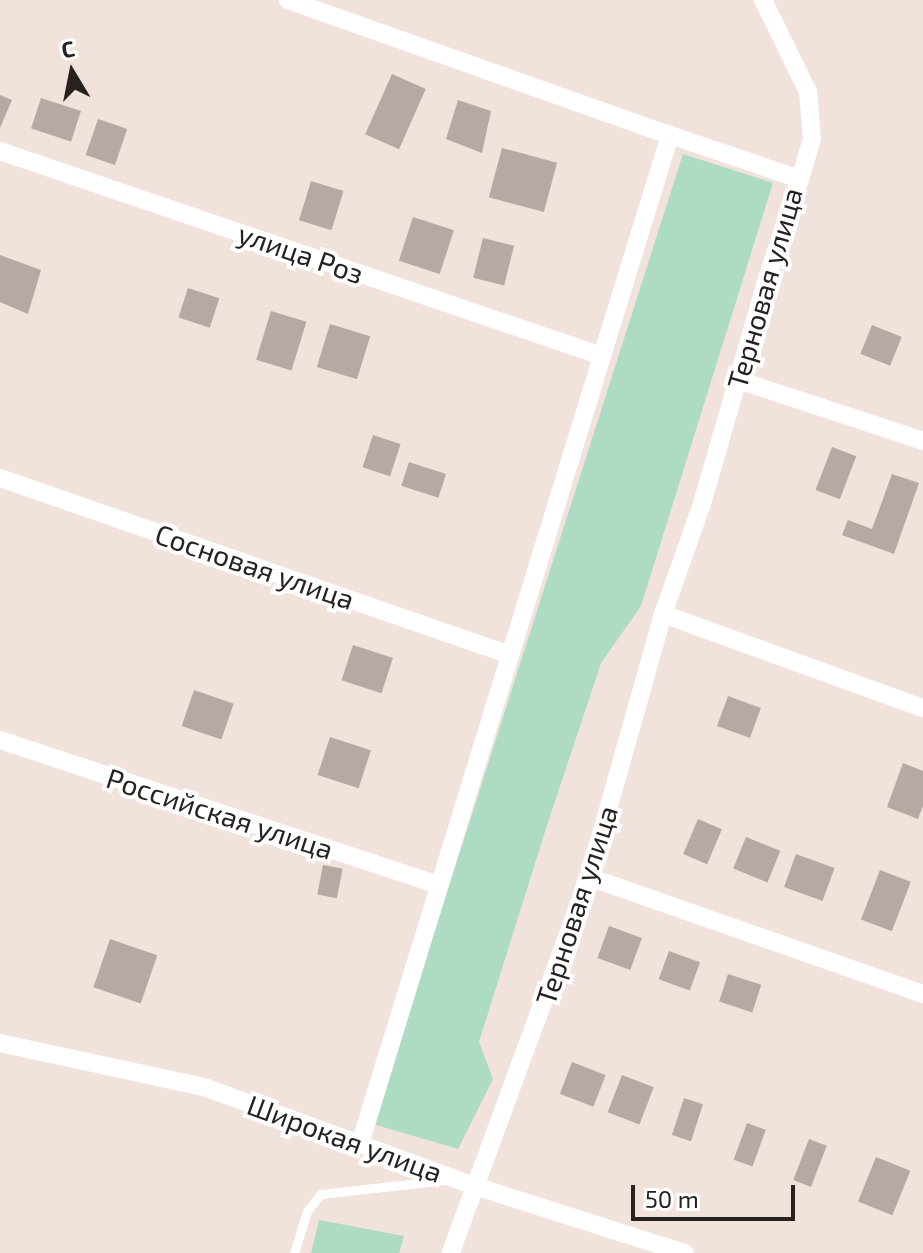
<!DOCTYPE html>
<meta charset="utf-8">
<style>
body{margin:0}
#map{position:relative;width:923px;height:1253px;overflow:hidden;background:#f1e2dc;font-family:"Exo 2",sans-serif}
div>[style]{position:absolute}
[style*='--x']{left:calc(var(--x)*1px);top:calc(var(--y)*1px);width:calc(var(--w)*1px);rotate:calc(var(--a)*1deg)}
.green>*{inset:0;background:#aedbc4}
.building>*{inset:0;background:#b6a8a3;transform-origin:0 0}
.service>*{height:9px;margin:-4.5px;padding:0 4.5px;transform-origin:4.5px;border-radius:4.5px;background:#fff}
.minor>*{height:18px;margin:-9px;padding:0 9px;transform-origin:9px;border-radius:9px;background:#fff}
span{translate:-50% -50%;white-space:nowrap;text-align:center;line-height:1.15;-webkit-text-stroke:8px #fff;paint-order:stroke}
.street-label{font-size:28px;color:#272220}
.north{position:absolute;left:32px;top:32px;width:80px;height:80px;-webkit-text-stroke:6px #fff;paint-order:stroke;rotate:350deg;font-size:22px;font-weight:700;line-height:32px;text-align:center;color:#272220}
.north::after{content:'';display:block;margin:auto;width:28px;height:36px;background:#272220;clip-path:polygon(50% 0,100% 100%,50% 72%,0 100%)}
.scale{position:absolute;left:631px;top:1185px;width:164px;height:36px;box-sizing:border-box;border:4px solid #272220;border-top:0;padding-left:10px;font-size:24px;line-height:28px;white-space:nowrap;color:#272220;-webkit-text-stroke:6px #fff;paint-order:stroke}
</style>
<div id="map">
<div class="green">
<div style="clip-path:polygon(683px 154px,773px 183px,641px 606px,601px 663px,549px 819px,479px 1042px,493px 1079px,458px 1149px,373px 1124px)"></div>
<div style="clip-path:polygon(319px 1220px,404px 1236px,399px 1253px,311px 1253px)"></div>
</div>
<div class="building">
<div style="left:392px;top:74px;width:37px;height:66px;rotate:24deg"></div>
<div style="clip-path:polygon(0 95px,12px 100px,0 128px)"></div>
<div style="left:41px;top:98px;width:42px;height:32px;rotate:18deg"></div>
<div style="clip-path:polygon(458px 100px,491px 111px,482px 153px,446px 139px)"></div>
<div style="left:98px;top:119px;width:31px;height:38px;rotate:19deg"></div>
<div style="left:502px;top:148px;width:57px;height:51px;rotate:15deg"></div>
<div style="left:311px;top:181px;width:34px;height:41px;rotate:17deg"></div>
<div style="left:413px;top:217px;width:43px;height:46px;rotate:18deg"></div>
<div style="left:483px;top:238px;width:32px;height:41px;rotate:14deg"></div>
<div style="clip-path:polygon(0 255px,41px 270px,28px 314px,0 302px)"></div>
<div style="left:188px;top:288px;width:33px;height:31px;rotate:18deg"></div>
<div style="left:271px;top:311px;width:37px;height:51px;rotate:17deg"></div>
<div style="left:330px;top:324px;width:42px;height:45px;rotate:17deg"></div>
<div style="left:872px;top:325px;width:32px;height:31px;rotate:22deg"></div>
<div style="left:373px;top:435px;width:29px;height:34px;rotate:18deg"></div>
<div style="left:832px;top:447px;width:26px;height:46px;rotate:21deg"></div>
<div style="left:409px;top:462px;width:39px;height:25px;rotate:18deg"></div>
<div style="clip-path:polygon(892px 474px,919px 483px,894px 554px,842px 535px,848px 520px,872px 529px)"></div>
<div style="left:353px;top:645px;width:42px;height:37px;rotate:18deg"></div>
<div style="left:194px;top:690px;width:42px;height:38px;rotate:19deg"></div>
<div style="left:728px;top:696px;width:35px;height:32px;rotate:20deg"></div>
<div style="left:330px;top:737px;width:43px;height:40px;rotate:18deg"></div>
<div style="clip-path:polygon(903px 763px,923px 771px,923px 806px,918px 819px,887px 807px)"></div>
<div style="left:698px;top:819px;width:26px;height:38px;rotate:23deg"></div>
<div style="left:746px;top:837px;width:37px;height:34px;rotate:22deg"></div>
<div style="left:796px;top:854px;width:41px;height:35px;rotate:20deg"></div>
<div style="left:323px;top:865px;width:20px;height:30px;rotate:11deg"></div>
<div style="left:880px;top:870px;width:33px;height:53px;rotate:21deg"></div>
<div style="left:609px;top:926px;width:35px;height:34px;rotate:20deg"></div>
<div style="left:110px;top:939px;width:50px;height:51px;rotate:19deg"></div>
<div style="left:669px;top:951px;width:33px;height:30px;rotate:20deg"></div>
<div style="left:728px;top:974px;width:35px;height:29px;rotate:18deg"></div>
<div style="left:572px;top:1062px;width:36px;height:34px;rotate:21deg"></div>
<div style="left:622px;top:1075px;width:34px;height:40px;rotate:21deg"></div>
<div style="left:684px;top:1098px;width:20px;height:39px;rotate:18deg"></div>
<div style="left:747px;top:1123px;width:20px;height:39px;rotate:20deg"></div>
<div style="left:809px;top:1139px;width:19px;height:44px;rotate:21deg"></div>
<div style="left:876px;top:1157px;width:37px;height:48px;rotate:22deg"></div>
</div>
<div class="service">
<div style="--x:294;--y:1253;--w:44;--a:-72.8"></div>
<div style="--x:307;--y:1211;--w:22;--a:-51"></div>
<div style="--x:321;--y:1194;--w:125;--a:-6.4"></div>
</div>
<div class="minor">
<div style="--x:288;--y:0;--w:405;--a:19.5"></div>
<div style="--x:763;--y:0;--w:102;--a:63.9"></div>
<div style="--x:808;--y:92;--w:47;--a:85.1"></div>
<div style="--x:812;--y:139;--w:42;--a:106.7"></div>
<div style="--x:0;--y:151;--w:636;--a:18.81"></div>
<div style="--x:738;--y:380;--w:195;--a:18.2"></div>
<div style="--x:0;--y:478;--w:540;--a:19.14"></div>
<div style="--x:663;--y:614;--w:276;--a:19.9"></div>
<div style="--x:0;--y:740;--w:462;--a:18.3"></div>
<div style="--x:589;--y:877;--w:354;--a:19.3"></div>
<div style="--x:0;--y:1043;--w:209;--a:12.2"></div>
<div style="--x:204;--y:1087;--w:292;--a:20.1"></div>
<div style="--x:478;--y:1187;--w:217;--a:17.7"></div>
<div style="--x:360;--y:1144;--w:1056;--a:-72.92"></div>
<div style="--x:670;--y:135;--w:137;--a:18.7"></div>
<div style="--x:800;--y:179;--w:101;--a:108.4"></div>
<div style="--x:768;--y:275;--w:238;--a:106.1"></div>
<div style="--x:702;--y:504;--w:117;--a:109.5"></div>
<div style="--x:663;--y:614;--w:273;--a:105.7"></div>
<div style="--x:589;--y:877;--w:401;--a:110.2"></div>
</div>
<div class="street-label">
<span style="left:301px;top:253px;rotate:19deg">улица Роз</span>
<span style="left:764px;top:288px;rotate:-74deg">Терновая улица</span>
<span style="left:255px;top:566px;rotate:19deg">Сосновая улица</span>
<span style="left:220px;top:813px;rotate:18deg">Российская улица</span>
<span style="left:576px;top:905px;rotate:-72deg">Терновая улица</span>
<span style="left:345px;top:1138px;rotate:20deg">Широкая улица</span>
</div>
<div class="north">С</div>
<div class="scale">50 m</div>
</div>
